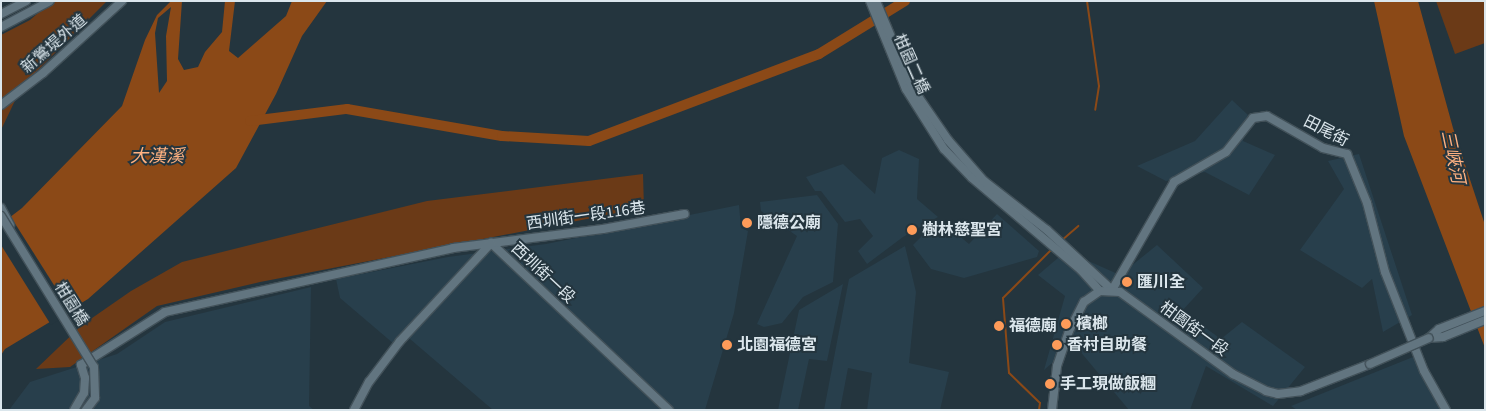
<!DOCTYPE html>
<meta charset="utf-8">
<style>
body{margin:0}
#map{position:relative;width:1486px;height:411px;overflow:hidden;background:#24353e;font-family:"Source Sans 3","Noto Sans TC",sans-serif}
div>[style]{position:absolute}
[style*='--x']{left:calc(var(--x)*1px);top:calc(var(--y)*1px);width:calc(var(--w)*1px);rotate:calc(var(--a)*1deg)}
.built>*{inset:0;background:#283f4c}
.green>*{inset:0;background:#6b3a17}
.water>*{inset:0;background:#8b4917}
.pier>*{inset:0;background:#24353e}
.stream>*{height:2px;margin:-1px;padding:0 1px;transform-origin:1px;border-radius:1px;background:#8b4917}
.river>*{height:10px;margin:-5px;padding:0 5px;transform-origin:5px;border-radius:5px;background:#8b4917}
.roads{filter:drop-shadow(1px 0 #425159) drop-shadow(-1px 0 #425159) drop-shadow(0 1px #425159) drop-shadow(0 -1px #425159)}
.minor>*{height:8px;margin:-4px;padding:0 4px;transform-origin:4px;border-radius:4px;background:#627580}
.bridges{filter:drop-shadow(1px 0 #425159) drop-shadow(-1px 0 #425159) drop-shadow(0 1px #425159) drop-shadow(0 -1px #425159)}
.minor-bridge>*{height:8px;margin:-4px;padding:0 4px;transform-origin:4px;border-radius:4px;background:#627580}
.dots>*{width:14px;height:14px;translate:-50% -50%;box-sizing:border-box;border:2px solid #24353e;border-radius:50%}
span{translate:-50% -50%;white-space:nowrap;text-align:center;line-height:1.15;-webkit-text-stroke:4px #24353e;paint-order:stroke}
.street-label{font-size:16px;color:#dbe6ec}
.poi-label{font-size:16px;color:#dbe6ec;font-weight:700}
.left{translate:0 -50%;text-align:left}
.water-label{font-size:18px;color:#feb181;font-style:italic}
.frame{position:absolute;inset:0;border:2px solid #dbe6ec;pointer-events:none}
</style>
<div id="map">
<div class="built">
<div style="clip-path:polygon(1232px 100px,1248px 115px,1243px 141px,1275px 155px,1249px 195px,1205px 172px,1166px 181px,1137px 166px,1195px 141px)"></div>
<div style="clip-path:polygon(899px 150px,919px 159px,917px 199px,938px 217px,903px 237px,867px 264px,858px 251px,873px 236px,860px 219px,845px 222px,821px 191px,815px 191px,806px 177px,843px 164px,875px 194px,882px 158px)"></div>
<div style="clip-path:polygon(1359px 154px,1412px 315px,1383px 332px,1372px 279px,1362px 288px,1300px 250px,1344px 189px,1328px 161px)"></div>
<div style="clip-path:polygon(817px 195px,838px 224px,833px 282px,803px 297px,782px 323px,764px 327px,757px 324px,797px 236px,761px 211px,760px 202px)"></div>
<div style="clip-path:polygon(739px 205px,741px 228px,748px 231px,734px 313px,705px 410px,493px 410px,403px 333px,394px 344px,340px 298px,336px 279px,448px 257px,546px 244px)"></div>
<div style="clip-path:polygon(997px 214px,1039px 251px,1037px 257px,964px 278px,931px 269px,913px 245px,939px 219px,969px 244px)"></div>
<div style="clip-path:polygon(1157px 245px,1203px 288px,1182px 311px,1221px 339px,1242px 322px,1305px 367px,1273px 406px,1206px 366px,1190px 410px,1129px 410px,1074px 344px,1044px 370px,1065px 296px,1038px 275px,1066px 251px,1120px 275px)"></div>
<div style="clip-path:polygon(905px 246px,916px 292px,909px 363px,949px 372px,940px 410px,867px 410px,872px 373px,848px 368px,840px 410px,824px 410px,849px 279px)"></div>
<div style="clip-path:polygon(843px 284px,827px 361px,809px 359px,798px 410px,778px 410px,799px 310px)"></div>
<div style="clip-path:polygon(311px 287px,309px 406px,314px 410px,9px 410px,30px 382px,117px 354px,165px 322px)"></div>
<div style="clip-path:polygon(1418px 355px,1444px 410px,1297px 410px,1291px 406px)"></div>
</div>
<div class="green">
<div style="clip-path:polygon(52px 1px,107px 1px,22px 86px,1px 130px,1px 35px,30px 20px)"></div>
<div style="clip-path:polygon(1436px 1px,1485px 1px,1485px 43px,1455px 54px)"></div>
<div style="clip-path:polygon(643px 174px,644px 208px,260px 282px,157px 306px,70px 367px,36px 369px,82px 325px,131px 291px,182px 262px,427px 201px)"></div>
</div>
<div class="water">
<div style="clip-path:polygon(evenodd,171px 1px,182px 1px,178px 59px,184px 70px,198px 67px,205px 52px,222px 32px,225px 1px,235px 1px,229px 51px,238px 58px,286px 16px,292px 1px,327px 1px,302px 36px,276px 94px,236px 168px,88px 299px,5px 349px,1px 355px,1px 224px,22px 208px,122px 106px,145px 40px,157px 15px,171px 1px,171px 7px,166px 36px,167px 81px,159px 93px,155px 33px,158px 18px,171px 7px)"></div>
<div style="clip-path:polygon(1374px 1px,1418px 1px,1453px 128px,1485px 225px,1485px 348px,1404px 136px)"></div>
</div>
<div class="pier">
<div style="clip-path:polygon(9px 214px,71px 312px,51px 325px,1px 245px,1px 220px)"></div>
</div>
<div class="stream">
<div style="--x:1087;--y:1;--w:86;--a:82"></div>
<div style="--x:1099;--y:86;--w:24;--a:99"></div>
<div style="--x:1061;--y:241;--w:23;--a:-41"></div>
<div style="--x:1039;--y:410;--w:7;--a:-82"></div>
<div style="--x:1040;--y:403;--w:43;--a:-135.9"></div>
<div style="--x:1009;--y:373;--w:75;--a:-94.6"></div>
<div style="--x:1003;--y:298;--w:69;--a:-45"></div>
</div>
<div class="river">
<div style="--x:250;--y:121;--w:98;--a:-7.1"></div>
<div style="--x:347;--y:109;--w:157;--a:9.9"></div>
<div style="--x:502;--y:136;--w:87;--a:3.3"></div>
<div style="--x:589;--y:141;--w:246;--a:-20.7"></div>
<div style="--x:819;--y:54;--w:101;--a:-31.6"></div>
</div>
<div class="roads">
<div class="minor">
<div style="--x:870;--y:1;--w:95;--a:67.8"></div>
<div style="--x:906;--y:89;--w:71;--a:57.7"></div>
<div style="--x:944;--y:149;--w:40;--a:46"></div>
<div style="--x:972;--y:178;--w:143;--a:40.2"></div>
<div style="--x:1081;--y:270;--w:28;--a:48"></div>
<div style="--x:876;--y:1;--w:95;--a:67.2"></div>
<div style="--x:913;--y:89;--w:62;--a:55.5"></div>
<div style="--x:948;--y:140;--w:55;--a:48.7"></div>
<div style="--x:984;--y:181;--w:80;--a:37.9"></div>
<div style="--x:1047;--y:230;--w:88;--a:42.7"></div>
<div style="--x:1112;--y:290;--w:125;--a:-60.1"></div>
<div style="--x:1174;--y:182;--w:60;--a:-30"></div>
<div style="--x:1226;--y:152;--w:43;--a:-51.5"></div>
<div style="--x:1253;--y:118;--w:14;--a:-8"></div>
<div style="--x:1267;--y:116;--w:64;--a:29.7"></div>
<div style="--x:1323;--y:148;--w:25;--a:14"></div>
<div style="--x:1347;--y:154;--w:53;--a:67.8"></div>
<div style="--x:1367;--y:203;--w:71;--a:75.4"></div>
<div style="--x:1385;--y:272;--w:106;--a:68.5"></div>
<div style="--x:1424;--y:371;--w:45;--a:60.6"></div>
<div style="--x:1;--y:14;--w:28;--a:-27"></div>
<div style="--x:1;--y:27;--w:55;--a:-28"></div>
<div style="--x:1;--y:105;--w:53;--a:-37.3"></div>
<div style="--x:43;--y:73;--w:107;--a:-42.3"></div>
<div style="--x:1;--y:208;--w:19;--a:62"></div>
<div style="--x:491;--y:243;--w:244;--a:43.2"></div>
<div style="--x:1429;--y:338;--w:13;--a:-42"></div>
<div style="--x:1439;--y:329;--w:49;--a:-21.4"></div>
<div style="--x:1429;--y:338;--w:14;--a:-4"></div>
<div style="--x:1443;--y:337;--w:45;--a:-22"></div>
<div style="--x:74;--y:410;--w:20;--a:-60"></div>
<div style="--x:84;--y:393;--w:15;--a:-86"></div>
<div style="--x:85;--y:378;--w:14;--a:-107"></div>
<div style="--x:81;--y:365;--w:99;--a:-32.2"></div>
<div style="--x:165;--y:312;--w:295;--a:-12.5"></div>
<div style="--x:453;--y:248;--w:151;--a:-7.2"></div>
<div style="--x:603;--y:229;--w:83;--a:-10.4"></div>
<div style="--x:354;--y:410;--w:32;--a:-62"></div>
<div style="--x:369;--y:382;--w:51;--a:-52.9"></div>
<div style="--x:400;--y:341;--w:134;--a:-47.1"></div>
<div style="--x:1052;--y:410;--w:44;--a:-83.5"></div>
<div style="--x:1057;--y:366;--w:37;--a:-71"></div>
<div style="--x:1069;--y:331;--w:33;--a:-63"></div>
<div style="--x:1084;--y:302;--w:19;--a:-35"></div>
<div style="--x:1100;--y:291;--w:20;--a:3"></div>
<div style="--x:1120;--y:292;--w:140;--a:36"></div>
<div style="--x:1233;--y:374;--w:37;--a:27"></div>
<div style="--x:1266;--y:391;--w:12;--a:14"></div>
<div style="--x:1278;--y:394;--w:23;--a:-7"></div>
<div style="--x:1301;--y:391;--w:74;--a:-21.4"></div>
</div>
</div>
<div class="bridges">
<div class="minor-bridge">
<div style="--x:1;--y:216;--w:177;--a:58.4"></div>
<div style="--x:94;--y:367;--w:31;--a:88"></div>
<div style="--x:95;--y:398;--w:15;--a:127"></div>
<div style="--x:1370;--y:364;--w:64;--a:-23.8"></div>
</div>
</div>
<div class="dots">
<div style="left:747px;top:223px;background:#fe9b59"></div>
<div style="left:912px;top:230px;background:#fe9b59"></div>
<div style="left:1127px;top:282px;background:#fe9b59"></div>
<div style="left:1066px;top:324px;background:#fe9b59"></div>
<div style="left:999px;top:326px;background:#fe9b59"></div>
<div style="left:727px;top:345px;background:#fe9b59"></div>
<div style="left:1057px;top:345px;background:#fe9b59"></div>
<div style="left:1050px;top:384px;background:#fe9b59"></div>
</div>
<div class="street-label">
<span style="left:54px;top:44px;rotate:-41deg">新鶯堤外道</span>
<span style="left:911px;top:64px;rotate:66deg">柑園二橋</span>
<span style="left:1326px;top:131px;rotate:27deg">田尾街</span>
<span style="left:586px;top:216px;rotate:-8deg">西圳街一段116巷</span>
<span style="left:543px;top:273px;rotate:43deg">西圳街一段</span>
<span style="left:71px;top:304px;rotate:58deg">柑園橋</span>
<span style="left:1194px;top:329px;rotate:36deg">柑園街一段</span>
</div>
<div class="poi-label">
<span class="left" style="left:757px;top:223px">隱德公廟</span>
<span class="left" style="left:922px;top:230px">樹林慈聖宮</span>
<span class="left" style="left:1137px;top:282px">匯川全</span>
<span class="left" style="left:1076px;top:324px">檳榔</span>
<span class="left" style="left:1009px;top:326px">福德廟</span>
<span class="left" style="left:737px;top:345px">北園福德宮</span>
<span class="left" style="left:1067px;top:345px">香村自助餐</span>
<span class="left" style="left:1060px;top:384px">手工現做飯糰</span>
</div>
<div class="water-label">
<span style="left:157px;top:157px">大漢溪</span>
<span style="left:1452px;top:157px;rotate:78deg">三峽河</span>
</div>
<div class="frame"></div>
</div>
